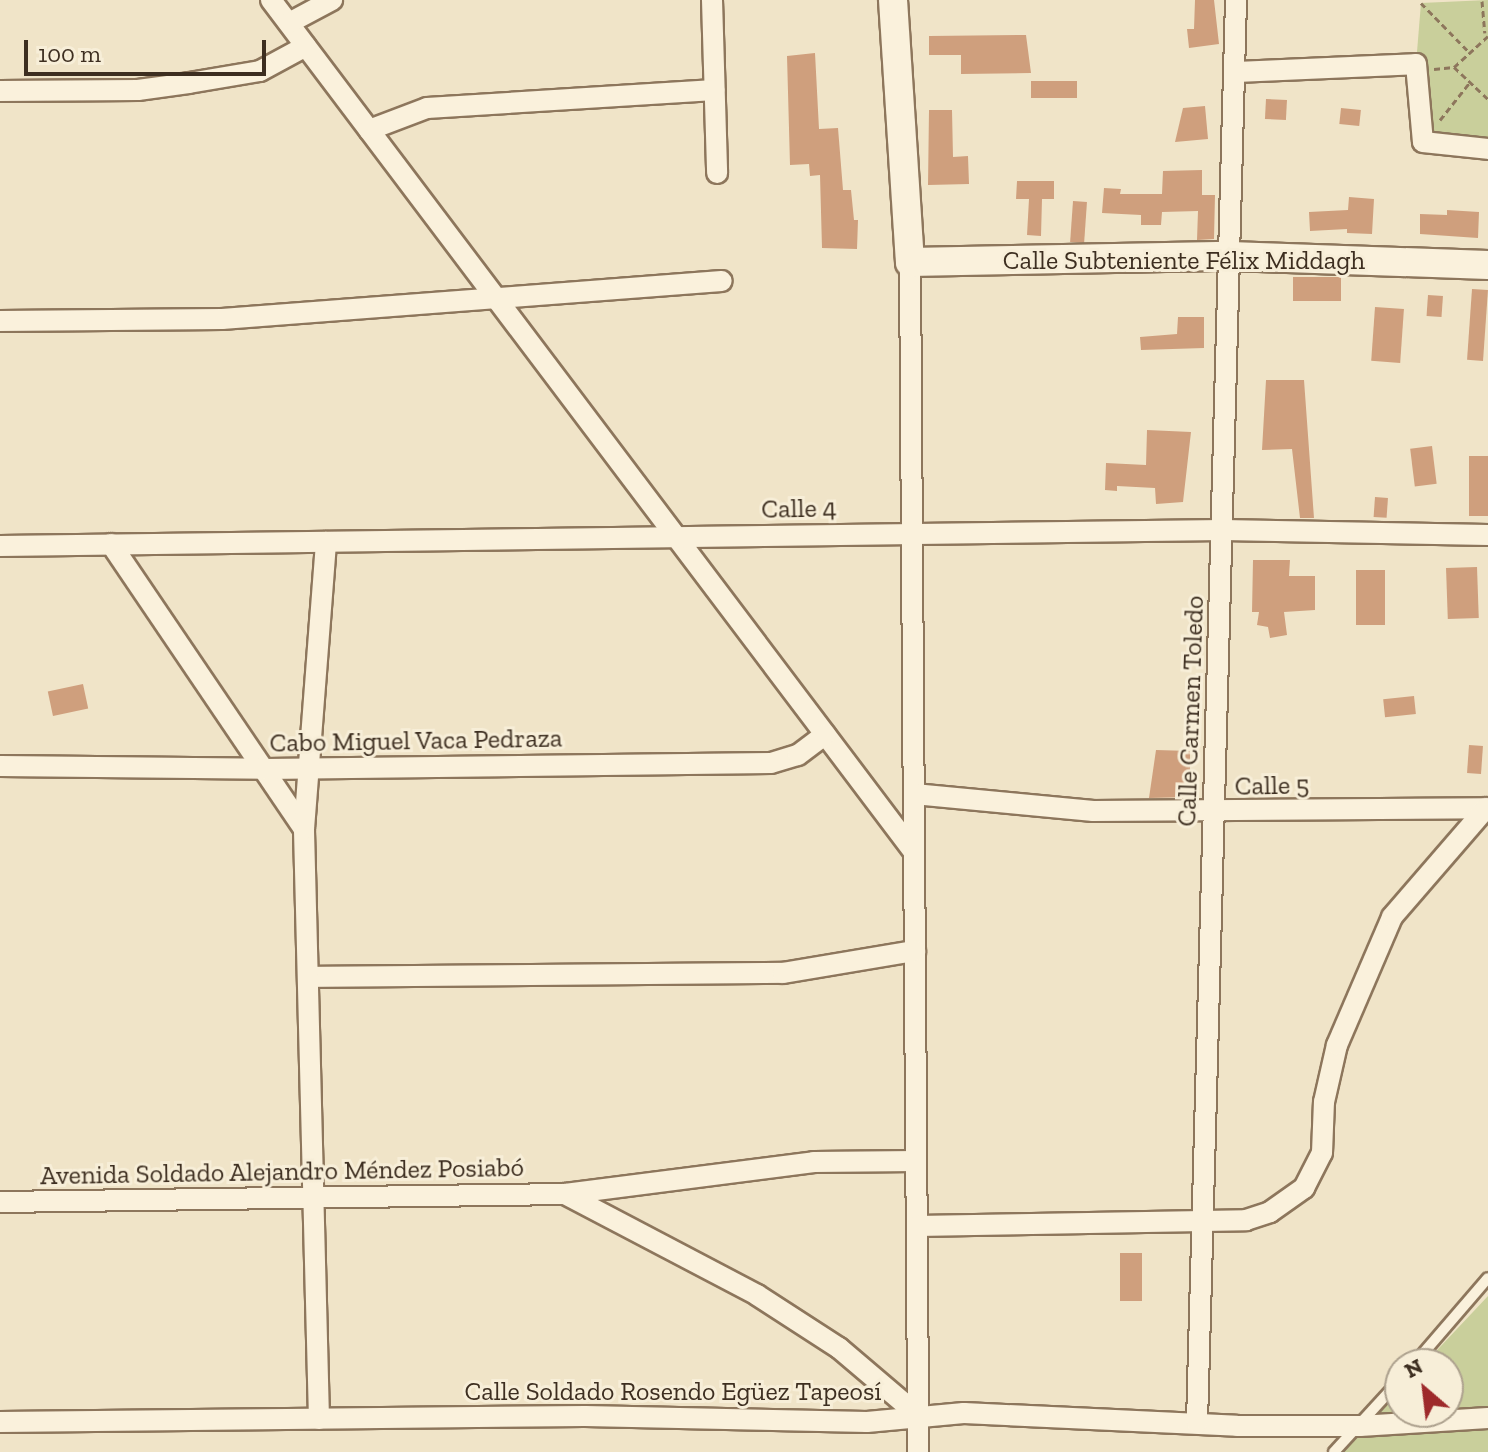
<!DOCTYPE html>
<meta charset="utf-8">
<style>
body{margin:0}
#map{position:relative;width:1488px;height:1452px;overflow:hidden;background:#f0e4c8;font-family:"Zilla Slab",serif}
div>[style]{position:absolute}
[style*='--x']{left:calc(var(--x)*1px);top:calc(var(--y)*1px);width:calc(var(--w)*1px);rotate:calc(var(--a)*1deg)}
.green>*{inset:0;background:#c9cf9b}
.building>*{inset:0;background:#cf9f7d;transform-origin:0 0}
.path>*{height:3px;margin-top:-1.5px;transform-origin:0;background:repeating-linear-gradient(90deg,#8d765c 0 6px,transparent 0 10px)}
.roads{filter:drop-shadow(2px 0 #8d765c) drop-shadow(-2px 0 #8d765c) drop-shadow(0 2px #8d765c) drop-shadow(0 -2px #8d765c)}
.lane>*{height:10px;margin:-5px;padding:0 5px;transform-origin:5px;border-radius:5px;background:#faf1dc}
.street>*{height:20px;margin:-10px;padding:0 10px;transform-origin:10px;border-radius:10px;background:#faf1dc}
.secondary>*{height:28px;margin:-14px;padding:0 14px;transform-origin:14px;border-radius:14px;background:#faf1dc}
span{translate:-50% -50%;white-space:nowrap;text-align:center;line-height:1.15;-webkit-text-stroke:6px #f7eed8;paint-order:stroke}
.street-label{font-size:26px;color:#3d2e20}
.north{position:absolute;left:1384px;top:1348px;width:80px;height:80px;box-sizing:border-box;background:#f7eed8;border:2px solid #ada18e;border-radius:50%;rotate:332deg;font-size:22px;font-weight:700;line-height:32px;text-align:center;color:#3d2e20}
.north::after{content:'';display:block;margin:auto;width:28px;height:36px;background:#9e2a2b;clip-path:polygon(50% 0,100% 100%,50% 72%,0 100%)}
.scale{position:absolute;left:24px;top:40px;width:242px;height:36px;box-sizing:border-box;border:4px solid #3d2e20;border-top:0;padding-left:10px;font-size:24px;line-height:28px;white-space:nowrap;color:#3d2e20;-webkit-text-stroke:6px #f7eed8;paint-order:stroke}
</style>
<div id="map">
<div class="green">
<div style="clip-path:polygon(1488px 0,1488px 143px,1423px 142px,1416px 64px,1421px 3px)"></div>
<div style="clip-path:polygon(1488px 1296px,1488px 1452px,1340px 1452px,1400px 1390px,1400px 1412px,1448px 1412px,1448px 1364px,1424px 1364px)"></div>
</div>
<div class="building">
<div style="clip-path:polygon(1195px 0,1214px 0,1219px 44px,1189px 48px,1187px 29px,1194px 29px)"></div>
<div style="clip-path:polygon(1026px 35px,1031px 73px,961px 74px,961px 55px,929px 55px,929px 36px)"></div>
<div style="clip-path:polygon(815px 53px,819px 129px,838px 128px,843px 190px,851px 190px,854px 220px,858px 220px,857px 249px,822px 248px,820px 175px,810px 176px,809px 164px,790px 165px,787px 56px)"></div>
<div style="left:1077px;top:81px;width:17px;height:46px;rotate:90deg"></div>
<div style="left:1266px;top:99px;width:21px;height:20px;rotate:3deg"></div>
<div style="clip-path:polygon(1205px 106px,1208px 139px,1175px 142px,1183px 108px)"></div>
<div style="left:1341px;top:108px;width:20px;height:16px;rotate:6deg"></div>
<div style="clip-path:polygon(929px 110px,952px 110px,953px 157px,968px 156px,969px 184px,928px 185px)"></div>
<div style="clip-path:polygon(1202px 170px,1202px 195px,1215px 195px,1214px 239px,1197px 240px,1198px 211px,1162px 212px,1161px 225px,1141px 225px,1141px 215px,1102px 213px,1104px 188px,1121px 189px,1120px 194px,1162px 194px,1163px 171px)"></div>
<div style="clip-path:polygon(1017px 181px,1054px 181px,1054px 199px,1042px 199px,1041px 236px,1027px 235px,1029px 199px,1016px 199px)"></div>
<div style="clip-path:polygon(1349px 197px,1374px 199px,1372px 234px,1347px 233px,1347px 229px,1310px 231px,1309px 212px,1348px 210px)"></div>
<div style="left:1073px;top:201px;width:14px;height:41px;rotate:4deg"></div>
<div style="clip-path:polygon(1447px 210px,1479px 212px,1478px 238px,1420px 234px,1420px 214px,1447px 215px)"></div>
<div style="left:1293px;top:277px;width:48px;height:24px"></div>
<div style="left:1472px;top:289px;width:16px;height:71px;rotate:4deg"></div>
<div style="left:1428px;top:295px;width:15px;height:21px;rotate:4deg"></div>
<div style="left:1375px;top:307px;width:29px;height:54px;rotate:4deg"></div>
<div style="clip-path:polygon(1178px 317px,1204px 317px,1204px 348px,1141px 350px,1140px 337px,1177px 334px)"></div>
<div style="clip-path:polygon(1266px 380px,1304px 380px,1314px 518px,1300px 518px,1292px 449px,1262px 450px)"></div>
<div style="clip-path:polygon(1147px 430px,1191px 432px,1183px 502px,1156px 504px,1155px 488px,1117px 486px,1117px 491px,1105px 490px,1106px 463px,1146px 465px)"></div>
<div style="left:1432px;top:446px;width:38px;height:22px;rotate:83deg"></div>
<div style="left:1469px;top:456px;width:19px;height:60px"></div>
<div style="left:1375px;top:497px;width:13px;height:20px;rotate:4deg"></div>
<div style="clip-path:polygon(1253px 560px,1290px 560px,1289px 576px,1315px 576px,1315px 610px,1284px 612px,1287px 635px,1270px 638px,1268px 627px,1257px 625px,1259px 612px,1252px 612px)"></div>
<div style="left:1477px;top:567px;width:51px;height:31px;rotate:88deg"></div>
<div style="left:1356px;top:570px;width:29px;height:55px"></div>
<div style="left:83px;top:684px;width:25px;height:36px;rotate:78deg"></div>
<div style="left:1414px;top:696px;width:18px;height:31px;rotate:84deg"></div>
<div style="left:1469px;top:745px;width:14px;height:28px;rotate:4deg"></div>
<div style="clip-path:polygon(1156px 750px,1190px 751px,1190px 797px,1149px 798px)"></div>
<div style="left:1120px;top:1253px;width:22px;height:48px"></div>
</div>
<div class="path">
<div style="--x:1482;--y:1;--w:32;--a:85"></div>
<div style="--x:1421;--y:3;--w:69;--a:45.6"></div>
<div style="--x:1488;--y:36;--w:46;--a:137.6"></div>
<div style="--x:1454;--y:67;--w:47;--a:43.3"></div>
<div style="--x:1434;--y:69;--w:20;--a:-6"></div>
<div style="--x:1440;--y:120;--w:48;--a:-51.7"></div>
</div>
<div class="roads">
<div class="lane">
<div style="--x:1414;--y:1364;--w:113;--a:-49.3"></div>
<div style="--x:1334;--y:1452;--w:98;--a:-47.5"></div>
</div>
<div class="street">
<div style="--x:271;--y:0;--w:1067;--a:52.96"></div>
<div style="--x:712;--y:0;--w:173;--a:88.3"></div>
<div style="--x:289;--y:23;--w:49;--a:-28.1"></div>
<div style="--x:1235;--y:72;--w:181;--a:-2.5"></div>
<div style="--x:1416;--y:64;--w:78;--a:84.9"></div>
<div style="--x:1423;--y:142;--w:65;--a:6.1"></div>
<div style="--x:0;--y:91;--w:138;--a:-0.4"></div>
<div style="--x:138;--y:90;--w:51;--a:-7.8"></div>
<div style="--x:189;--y:83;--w:72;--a:-9.6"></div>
<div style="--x:260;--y:71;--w:52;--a:-28.5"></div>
<div style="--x:369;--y:130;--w:62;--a:-20.8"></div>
<div style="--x:427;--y:108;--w:288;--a:-3.6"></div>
<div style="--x:910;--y:262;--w:1153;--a:89.6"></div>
<div style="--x:0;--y:321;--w:222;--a:-0.5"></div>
<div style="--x:222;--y:319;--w:501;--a:-4.35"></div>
<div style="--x:111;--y:544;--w:344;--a:55.9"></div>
<div style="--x:0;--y:546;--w:1223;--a:-0.75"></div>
<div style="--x:1223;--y:530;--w:265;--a:1.1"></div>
<div style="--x:0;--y:766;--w:266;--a:0.6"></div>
<div style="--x:266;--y:769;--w:505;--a:-0.68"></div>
<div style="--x:771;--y:763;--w:28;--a:-17"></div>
<div style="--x:798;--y:755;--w:34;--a:-37"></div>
<div style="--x:914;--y:794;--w:180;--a:5.4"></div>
<div style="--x:1093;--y:811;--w:395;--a:-0.4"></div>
<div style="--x:308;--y:977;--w:475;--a:-0.5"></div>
<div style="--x:783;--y:973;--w:134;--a:-9.5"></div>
<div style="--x:565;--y:1194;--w:217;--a:27.7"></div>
<div style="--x:757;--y:1295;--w:98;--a:32.9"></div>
<div style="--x:839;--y:1348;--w:104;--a:40.3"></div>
<div style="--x:918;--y:1415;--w:37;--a:90"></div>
<div style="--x:0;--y:1202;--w:565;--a:-0.81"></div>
<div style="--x:565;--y:1194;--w:251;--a:-7.3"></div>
<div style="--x:814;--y:1162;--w:102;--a:-0.6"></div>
<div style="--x:917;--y:1226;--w:329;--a:-1"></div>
<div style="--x:1246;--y:1220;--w:25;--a:-18"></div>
<div style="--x:1270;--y:1212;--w:42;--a:-35.2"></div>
<div style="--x:1304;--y:1188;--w:39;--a:-63"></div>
<div style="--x:1322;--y:1153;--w:51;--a:-87.8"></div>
<div style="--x:1324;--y:1102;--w:58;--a:-77.2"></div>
<div style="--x:1337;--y:1045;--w:139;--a:-66.7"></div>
<div style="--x:1392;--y:917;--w:144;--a:-49.2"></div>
<div style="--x:319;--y:1419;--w:590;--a:-91.46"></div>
<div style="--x:304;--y:829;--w:288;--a:-85.6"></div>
<div style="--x:0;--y:1422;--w:585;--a:-0.59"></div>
<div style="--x:585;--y:1416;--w:282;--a:1.2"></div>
<div style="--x:867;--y:1422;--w:97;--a:-5.3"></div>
<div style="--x:964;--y:1413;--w:273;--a:2.7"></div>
<div style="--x:1237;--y:1426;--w:123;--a:0"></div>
<div style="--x:1360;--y:1426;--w:128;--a:-3.6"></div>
<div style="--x:1197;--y:1423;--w:1424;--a:-88.43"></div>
</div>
<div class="secondary">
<div style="--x:893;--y:0;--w:263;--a:86.3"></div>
<div style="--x:910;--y:262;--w:320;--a:-1.1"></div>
<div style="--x:1230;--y:256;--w:258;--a:2"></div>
</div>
</div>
<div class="street-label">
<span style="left:1184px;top:261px">Calle Subteniente Félix Middagh</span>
<span style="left:799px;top:509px;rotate:-1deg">Calle 4</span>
<span style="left:1191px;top:711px;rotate:-88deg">Calle Carmen Toledo</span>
<span style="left:416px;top:741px;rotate:-1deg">Cabo Miguel Vaca Pedraza</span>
<span style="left:1272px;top:786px;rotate:-1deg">Calle 5</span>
<span style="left:282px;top:1172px;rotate:-1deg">Avenida Soldado Alejandro Méndez Posiabó</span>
<span style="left:673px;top:1392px">Calle Soldado Rosendo Egüez Tapeosí</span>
</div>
<div class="north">N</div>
<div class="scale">100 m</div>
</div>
